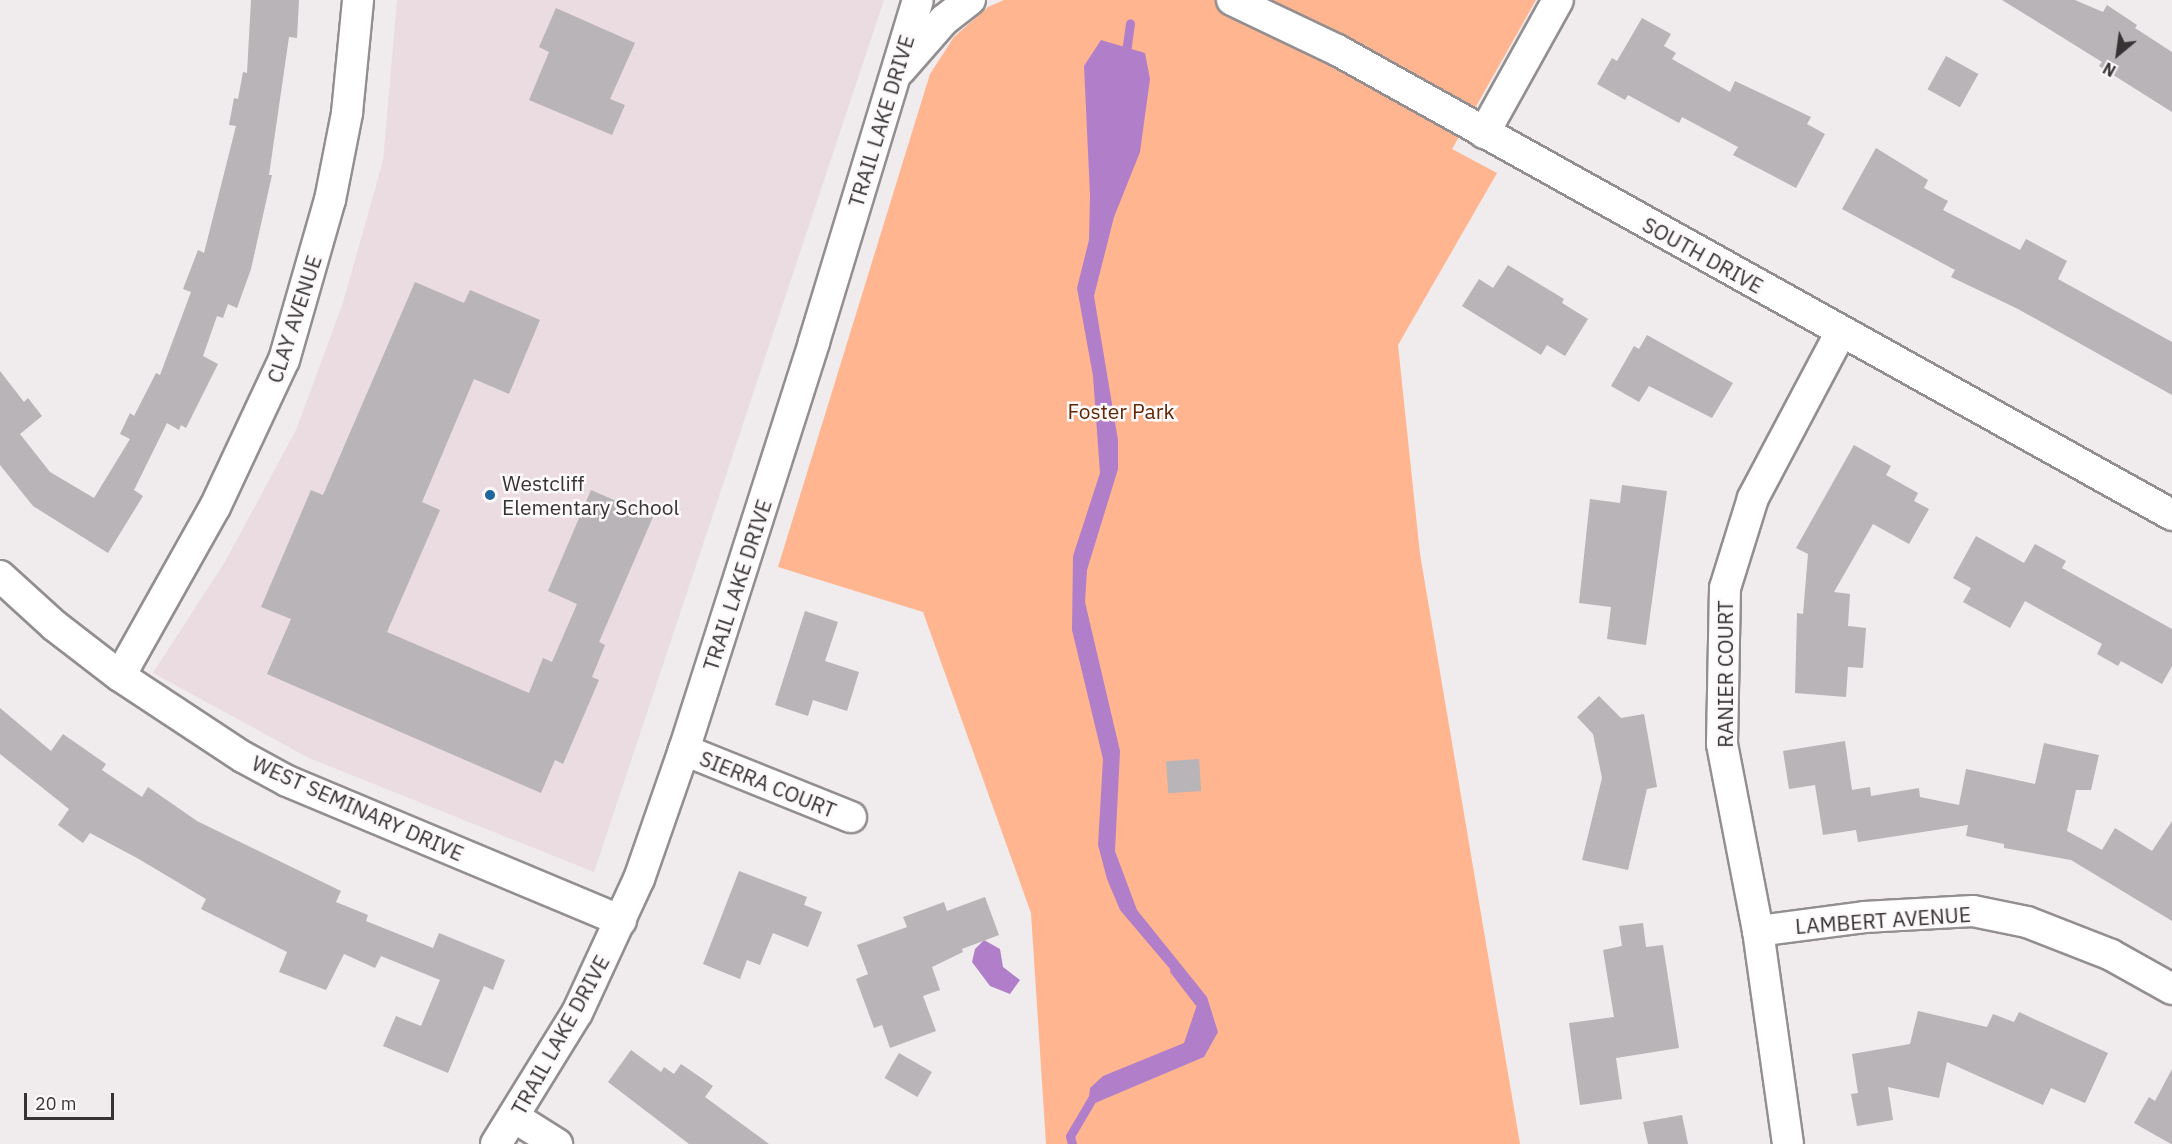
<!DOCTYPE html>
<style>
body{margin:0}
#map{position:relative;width:2172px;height:1144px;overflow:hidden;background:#f0ebec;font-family:"IBM Plex Sans",sans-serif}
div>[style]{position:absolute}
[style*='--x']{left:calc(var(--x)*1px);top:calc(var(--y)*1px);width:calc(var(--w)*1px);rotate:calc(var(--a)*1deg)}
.built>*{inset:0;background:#eadce0}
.green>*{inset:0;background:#ffb58f}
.water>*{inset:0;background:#b17fc9}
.stream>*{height:9px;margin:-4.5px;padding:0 4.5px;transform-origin:4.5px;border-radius:4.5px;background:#b17fc9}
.building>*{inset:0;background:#b8b4b7;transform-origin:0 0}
.roads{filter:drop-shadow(2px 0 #938e90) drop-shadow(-2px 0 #938e90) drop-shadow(0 2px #938e90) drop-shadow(0 -2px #938e90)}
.minor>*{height:30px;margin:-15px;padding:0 15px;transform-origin:15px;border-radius:15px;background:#fff}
.dots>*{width:16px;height:16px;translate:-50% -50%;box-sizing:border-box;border:3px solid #fdf9fa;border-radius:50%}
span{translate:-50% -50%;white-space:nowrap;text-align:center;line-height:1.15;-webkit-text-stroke:5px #fdf9fa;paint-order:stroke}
.street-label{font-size:21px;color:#353333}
.park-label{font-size:21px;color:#5f2907}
.poi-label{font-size:21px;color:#353333}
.left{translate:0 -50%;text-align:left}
.north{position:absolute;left:2088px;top:24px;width:60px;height:60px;-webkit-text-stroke:4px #fdf9fa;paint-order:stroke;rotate:209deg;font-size:16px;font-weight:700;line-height:24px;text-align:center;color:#353333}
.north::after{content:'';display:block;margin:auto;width:21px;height:27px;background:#353333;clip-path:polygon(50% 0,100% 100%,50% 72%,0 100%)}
.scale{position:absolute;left:24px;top:1093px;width:90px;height:27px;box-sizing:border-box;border:3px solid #353333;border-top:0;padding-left:8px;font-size:18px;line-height:21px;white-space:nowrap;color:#353333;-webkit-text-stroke:4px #fdf9fa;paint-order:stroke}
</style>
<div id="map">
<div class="built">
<div style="clip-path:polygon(397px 0,884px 0,594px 872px,309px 758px,153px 673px,226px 560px,296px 430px,342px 306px,383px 161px)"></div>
</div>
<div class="green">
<div style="clip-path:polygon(1004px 0,1536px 0,1452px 149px,1497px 173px,1398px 345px,1420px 554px,1520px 1144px,1046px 1144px,1031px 913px,923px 612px,778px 567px,930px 74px,954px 37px,988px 7px)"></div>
</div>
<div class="water">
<div style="clip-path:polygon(1101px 40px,1145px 53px,1150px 79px,1140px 152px,1114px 217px,1094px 296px,1118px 440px,1118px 469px,1087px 570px,1085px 602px,1120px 751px,1115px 851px,1137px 910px,1207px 997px,1218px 1032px,1204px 1057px,1088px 1106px,1090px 1088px,1103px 1076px,1184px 1043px,1198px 1002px,1120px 910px,1107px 879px,1098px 845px,1103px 759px,1072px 630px,1073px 556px,1100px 473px,1093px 376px,1077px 288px,1089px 240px,1090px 195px,1084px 66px)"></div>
<div style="clip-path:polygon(984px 940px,1000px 949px,1003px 967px,1020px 980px,1010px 994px,990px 986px,972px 962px,975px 949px)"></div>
</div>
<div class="stream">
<div style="--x:1125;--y:59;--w:36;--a:-82"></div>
<div style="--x:1174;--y:970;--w:49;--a:52.4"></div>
<div style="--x:1072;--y:1144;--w:8;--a:-104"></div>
<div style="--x:1070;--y:1136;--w:45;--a:-59.5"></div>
</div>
<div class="building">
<div style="clip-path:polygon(251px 0,299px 0,297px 38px,289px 37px,269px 175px,272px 175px,251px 269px,237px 308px,228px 304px,223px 318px,217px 316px,203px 356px,218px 364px,186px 428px,181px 425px,179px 430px,167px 423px,134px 490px,143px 496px,108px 553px,33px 506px,0 465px,0 371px,24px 402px,28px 398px,42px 416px,20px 434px,50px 472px,94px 498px,130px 439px,120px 434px,130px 413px,134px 416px,156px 373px,160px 375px,191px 292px,183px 289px,198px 250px,204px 253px,236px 126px,229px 125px,234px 98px,238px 99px,243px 72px,247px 73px)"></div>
<div style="clip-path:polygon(2002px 0,2075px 0,2103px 12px,2107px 5px,2137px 25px,2135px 28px,2172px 52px,2172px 112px,2099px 66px,2102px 62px)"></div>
<div style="clip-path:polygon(556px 8px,635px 43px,610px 99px,625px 105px,612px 135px,529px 100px,549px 52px,539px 47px)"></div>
<div style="clip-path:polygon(1642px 18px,1671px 34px,1664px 46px,1676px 53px,1672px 59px,1730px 92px,1735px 81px,1811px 117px,1807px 124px,1825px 134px,1796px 188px,1733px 155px,1738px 147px,1682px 117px,1679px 123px,1628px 95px,1625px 100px,1597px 84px,1612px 58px,1617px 61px)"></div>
<div style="left:1946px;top:56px;width:37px;height:38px;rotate:29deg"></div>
<div style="clip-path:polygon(1876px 148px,1928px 180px,1924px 188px,1948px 201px,1943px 210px,2020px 250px,2026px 239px,2067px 261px,2058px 279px,2172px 342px,2172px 395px,2018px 309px,1951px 277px,1955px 270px,1842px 209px)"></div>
<div style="clip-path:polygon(1508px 265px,1564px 299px,1562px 303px,1588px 319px,1565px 356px,1547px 345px,1541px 355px,1462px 306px,1479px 279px,1493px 288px)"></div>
<div style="clip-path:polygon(415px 282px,464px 303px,470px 290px,540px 320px,509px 394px,474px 379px,422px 502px,440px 510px,387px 632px,529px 693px,543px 658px,552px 662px,577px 604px,548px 591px,591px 490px,653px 517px,599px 642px,605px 645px,592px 677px,599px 680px,563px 764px,555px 760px,541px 793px,267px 674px,291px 619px,261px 607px,311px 490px,323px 495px)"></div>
<div style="clip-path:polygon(1647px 335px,1733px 383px,1712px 418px,1649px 386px,1639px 402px,1611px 386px,1634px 346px,1639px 349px)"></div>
<div style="clip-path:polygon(1854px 445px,1891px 466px,1886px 475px,1918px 493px,1914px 501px,1929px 509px,1909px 544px,1873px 524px,1834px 592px,1850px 594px,1848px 626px,1866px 628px,1863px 668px,1848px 667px,1846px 697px,1795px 693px,1797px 613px,1803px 614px,1808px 554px,1796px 548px)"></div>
<div style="clip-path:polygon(1622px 485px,1667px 491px,1646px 645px,1607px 639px,1611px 607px,1579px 603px,1590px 499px,1620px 503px)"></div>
<div style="clip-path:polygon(1976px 536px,2024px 563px,2035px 544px,2066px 561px,2062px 568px,2172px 629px,2172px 666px,2162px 684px,2121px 661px,2118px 666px,2097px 654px,2102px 644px,2025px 601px,2010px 628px,1963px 602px,1971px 588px,1953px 578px)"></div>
<div style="clip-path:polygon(805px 611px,838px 622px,825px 661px,859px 672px,847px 711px,813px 700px,808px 716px,775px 705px)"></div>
<div style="clip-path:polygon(1599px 696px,1621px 718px,1644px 714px,1657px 787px,1647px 789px,1628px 870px,1582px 860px,1602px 778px,1593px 734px,1577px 717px)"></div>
<div style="clip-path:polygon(0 708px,51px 751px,63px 734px,106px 764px,102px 770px,142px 797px,148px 787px,197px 821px,341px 891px,336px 902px,368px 915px,366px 921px,433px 948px,439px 933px,505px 960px,493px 990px,484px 986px,448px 1073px,383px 1046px,396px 1016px,421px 1026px,440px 980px,381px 956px,375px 968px,344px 954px,326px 990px,279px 972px,287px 952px,201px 909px,206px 899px,137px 858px,90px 833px,83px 843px,58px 825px,69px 809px,0 754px)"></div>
<div style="clip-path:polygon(1845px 741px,1852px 790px,1870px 787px,1871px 796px,1919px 788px,1920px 797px,1959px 805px,1966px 769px,2035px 784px,2044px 743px,2099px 755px,2091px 790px,2076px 790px,2067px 831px,2102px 850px,2115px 828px,2152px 851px,2172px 821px,2172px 921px,2071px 860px,2004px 848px,2004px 844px,1966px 836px,1968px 825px,1858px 842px,1856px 830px,1823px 835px,1815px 785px,1789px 789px,1783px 751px)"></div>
<div style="left:1199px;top:759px;width:32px;height:33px;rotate:86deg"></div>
<div style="clip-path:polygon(739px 871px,807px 897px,804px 905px,822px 912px,808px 947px,773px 933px,760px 965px,747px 960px,740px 979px,703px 964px)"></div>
<div style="clip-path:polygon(985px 897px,999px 935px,962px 949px,963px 952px,932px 967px,940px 990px,923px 996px,936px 1031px,890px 1048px,882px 1025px,874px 1028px,856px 979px,868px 974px,857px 945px,907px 927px,903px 917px,944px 902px,947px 911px)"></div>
<div style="clip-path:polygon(1643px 923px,1646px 947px,1663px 945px,1679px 1048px,1616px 1058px,1622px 1099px,1580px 1105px,1569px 1023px,1614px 1017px,1603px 950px,1622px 946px,1619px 926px)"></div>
<div style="clip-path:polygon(1918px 1011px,1987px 1027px,1993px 1014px,2014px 1022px,2019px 1012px,2108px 1053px,2085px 1103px,2051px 1088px,2043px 1105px,1947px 1062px,1939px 1098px,1888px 1087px,1893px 1120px,1857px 1126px,1851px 1094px,1858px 1093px,1852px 1054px,1910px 1044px)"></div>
<div style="clip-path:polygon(631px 1050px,661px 1072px,664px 1067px,674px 1074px,681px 1064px,713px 1086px,705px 1097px,769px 1144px,689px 1144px,608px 1082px)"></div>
<div style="left:899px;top:1053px;width:38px;height:29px;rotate:30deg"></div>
<div style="clip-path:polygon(2172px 1069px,2172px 1144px,2171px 1144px,2134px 1123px,2149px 1097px,2155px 1101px)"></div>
<div style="clip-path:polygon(1682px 1115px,1688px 1144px,1648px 1144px,1643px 1122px)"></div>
</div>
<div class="roads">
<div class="minor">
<div style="--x:1232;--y:0;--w:116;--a:25.5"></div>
<div style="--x:1337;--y:50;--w:956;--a:29.11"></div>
<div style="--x:900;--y:70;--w:67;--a:-48.7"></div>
<div style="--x:944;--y:20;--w:33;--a:-38"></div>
<div style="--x:1484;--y:133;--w:152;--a:-60.9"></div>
<div style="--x:0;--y:576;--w:74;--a:42.3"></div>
<div style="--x:55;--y:626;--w:82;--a:37.6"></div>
<div style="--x:120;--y:676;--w:147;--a:33.4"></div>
<div style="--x:243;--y:757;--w:50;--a:28.6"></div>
<div style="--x:287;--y:781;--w:362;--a:22.7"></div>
<div style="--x:120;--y:676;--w:194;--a:-60.7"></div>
<div style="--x:215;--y:507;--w:162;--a:-64.9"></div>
<div style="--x:284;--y:360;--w:166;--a:-74"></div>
<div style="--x:330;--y:200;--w:89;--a:-78.9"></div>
<div style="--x:347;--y:113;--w:114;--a:-84.4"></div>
<div style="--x:684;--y:750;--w:180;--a:21.9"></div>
<div style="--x:1758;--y:931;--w:107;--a:-7.5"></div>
<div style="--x:1864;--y:917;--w:109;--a:-3.2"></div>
<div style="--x:1973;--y:911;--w:55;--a:11.5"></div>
<div style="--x:2027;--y:922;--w:90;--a:21.4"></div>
<div style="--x:2111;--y:955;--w:70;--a:29.1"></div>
<div style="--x:514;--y:1117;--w:51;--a:32.1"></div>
<div style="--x:496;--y:1144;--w:154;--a:-58.3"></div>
<div style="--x:577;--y:1013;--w:148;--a:-65.2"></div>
<div style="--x:639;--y:879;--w:137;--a:-70.8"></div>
<div style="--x:684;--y:750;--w:428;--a:-72.3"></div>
<div style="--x:814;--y:342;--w:357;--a:-73.1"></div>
<div style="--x:1788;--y:1144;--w:215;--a:-98"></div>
<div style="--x:1758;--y:931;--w:190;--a:-100.9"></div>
<div style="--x:1722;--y:744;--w:156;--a:-88.9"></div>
<div style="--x:1725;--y:588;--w:94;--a:-72.7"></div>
<div style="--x:1753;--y:498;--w:188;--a:-62.1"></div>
</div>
</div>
<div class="dots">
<div style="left:490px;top:495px;background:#1e689c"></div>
</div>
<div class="street-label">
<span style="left:881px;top:121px;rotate:-73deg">TRAIL LAKE DRIVE</span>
<span style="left:1703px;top:255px;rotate:29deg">SOUTH DRIVE</span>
<span style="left:294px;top:319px;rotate:-72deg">CLAY AVENUE</span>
<span style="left:737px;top:585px;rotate:-72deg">TRAIL LAKE DRIVE</span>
<span style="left:1725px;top:674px;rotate:-90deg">RANIER COURT</span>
<span style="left:768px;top:784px;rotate:22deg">SIERRA COURT</span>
<span style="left:358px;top:808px;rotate:24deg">WEST SEMINARY DRIVE</span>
<span style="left:1883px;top:920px;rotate:-4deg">LAMBERT AVENUE</span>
<span style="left:560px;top:1035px;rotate:-61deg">TRAIL LAKE DRIVE</span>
</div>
<div class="park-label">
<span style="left:1121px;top:411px">Foster Park</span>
</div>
<div class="poi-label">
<span class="left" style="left:502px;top:495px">Westcliff<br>Elementary School</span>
</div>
<div class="north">N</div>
<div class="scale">20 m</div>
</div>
